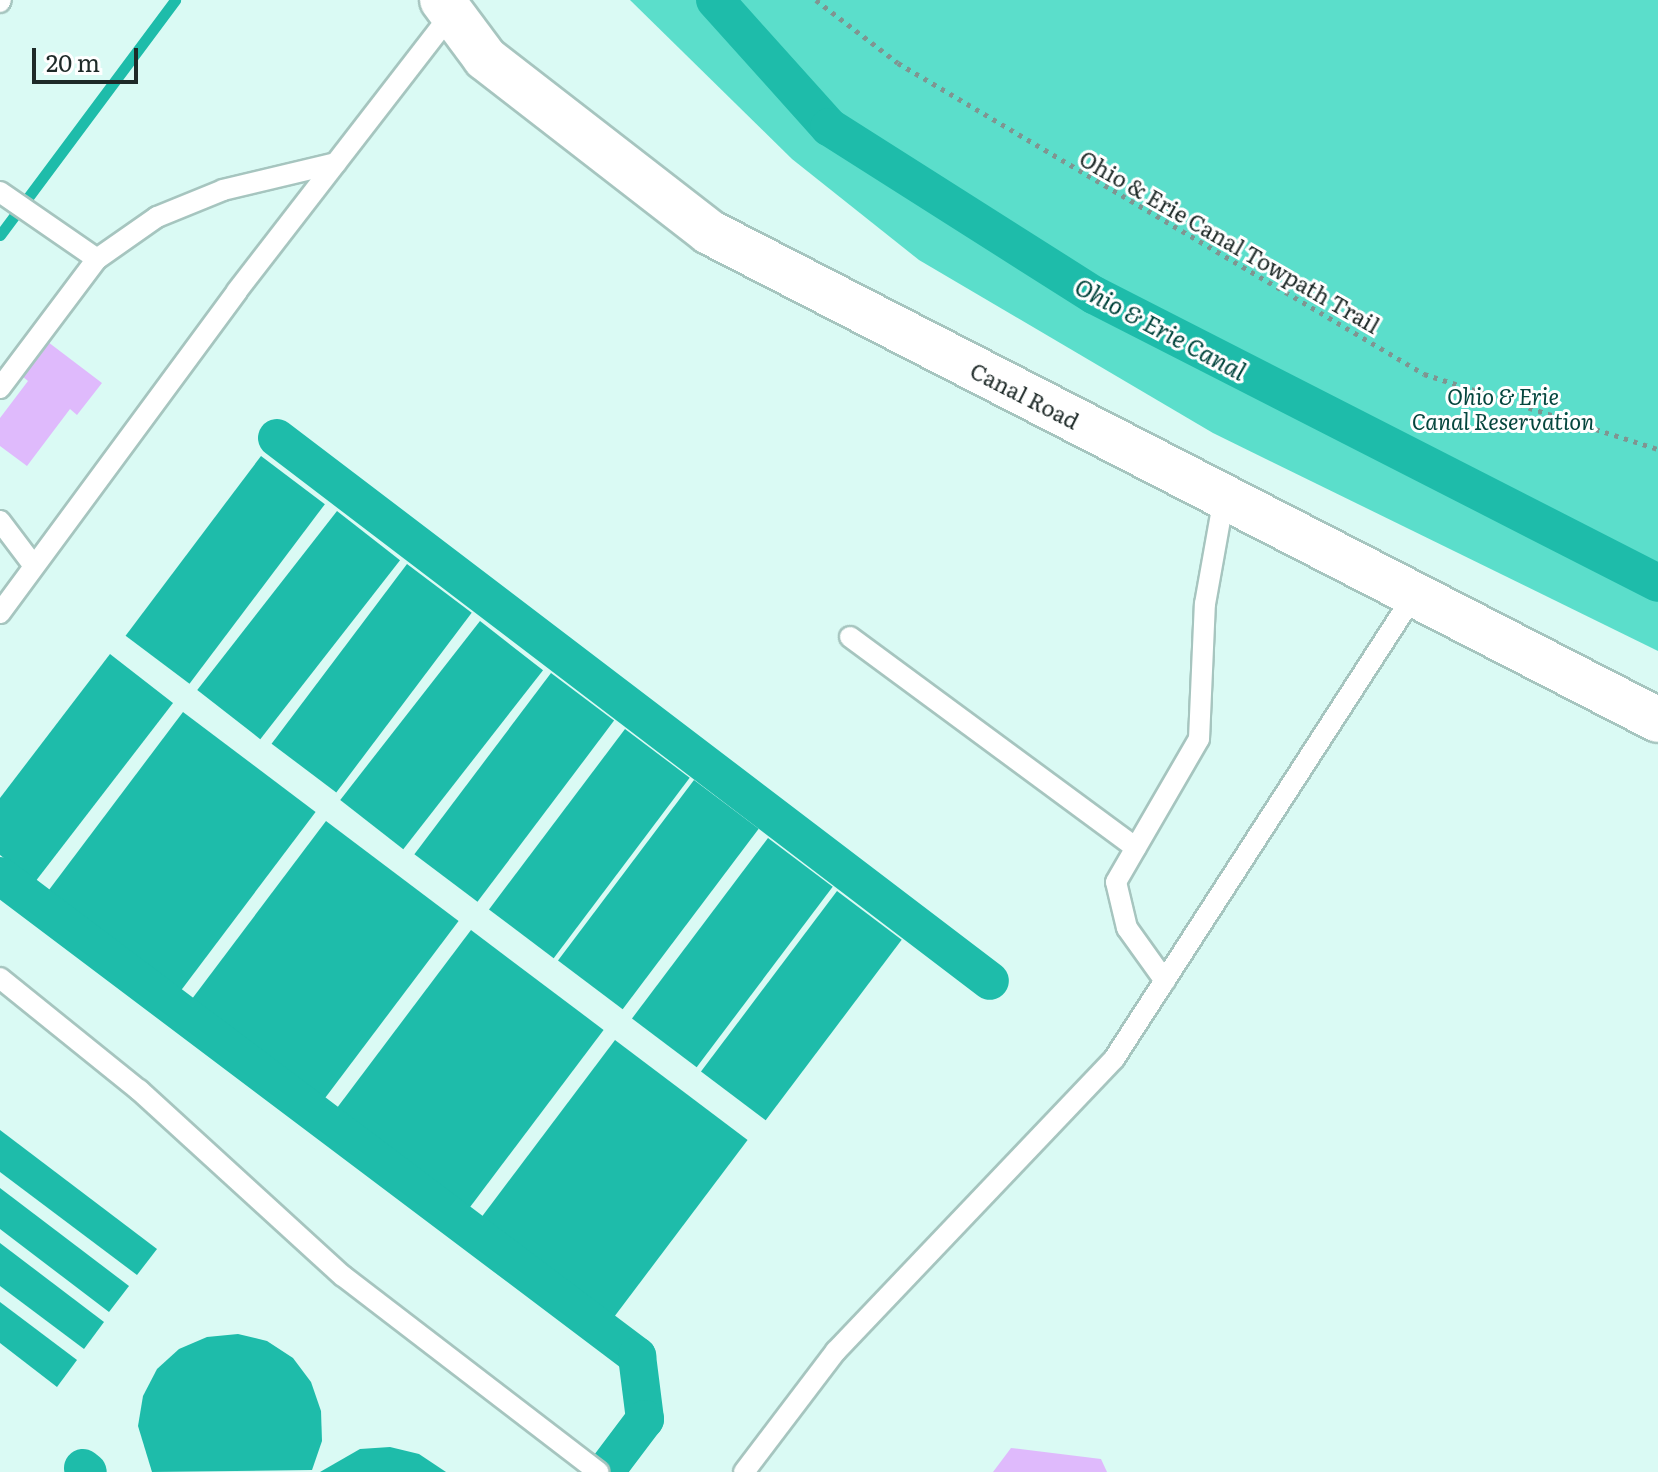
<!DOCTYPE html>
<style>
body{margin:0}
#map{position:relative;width:1658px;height:1472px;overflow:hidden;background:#dafaf4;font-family:Literata,serif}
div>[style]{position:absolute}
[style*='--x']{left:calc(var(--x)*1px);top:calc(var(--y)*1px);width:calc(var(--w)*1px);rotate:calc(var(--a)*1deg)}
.green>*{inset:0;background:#5bdecb}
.water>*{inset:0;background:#1ebcaa;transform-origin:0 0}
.stream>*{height:11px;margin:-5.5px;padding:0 5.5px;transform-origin:5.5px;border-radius:5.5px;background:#1ebcaa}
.canal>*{height:38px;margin:-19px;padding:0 19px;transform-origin:19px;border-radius:19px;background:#1ebcaa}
.building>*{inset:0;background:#dfbafc}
.path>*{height:5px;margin-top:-2.5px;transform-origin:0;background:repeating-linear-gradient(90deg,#7f9591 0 4px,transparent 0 10px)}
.roads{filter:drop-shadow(2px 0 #a6c5bf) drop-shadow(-2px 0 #a6c5bf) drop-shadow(0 2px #a6c5bf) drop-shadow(0 -2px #a6c5bf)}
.lane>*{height:20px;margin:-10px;padding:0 10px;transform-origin:10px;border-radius:10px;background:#fff}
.secondary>*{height:44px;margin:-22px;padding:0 22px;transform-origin:22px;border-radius:22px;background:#fff}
span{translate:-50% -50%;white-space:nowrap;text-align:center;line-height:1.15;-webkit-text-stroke:6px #fff;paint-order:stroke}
.street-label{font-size:22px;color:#1e2a28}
.park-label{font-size:22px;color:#05463e;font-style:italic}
.water-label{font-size:24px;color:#00433b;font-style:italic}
.scale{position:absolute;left:32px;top:48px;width:106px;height:36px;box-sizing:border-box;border:4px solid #1e2a28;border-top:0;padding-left:10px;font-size:24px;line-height:28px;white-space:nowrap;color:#1e2a28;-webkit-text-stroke:6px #fff;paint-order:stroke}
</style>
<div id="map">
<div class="green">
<div style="clip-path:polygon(630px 0,1658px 0,1658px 651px,1213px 433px,919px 260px,792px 159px)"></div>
</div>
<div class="water">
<div style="left:261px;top:456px;width:80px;height:225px;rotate:37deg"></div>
<div style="left:337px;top:511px;width:80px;height:227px;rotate:38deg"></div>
<div style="left:407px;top:564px;width:81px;height:225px;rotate:37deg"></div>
<div style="left:480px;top:621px;width:80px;height:227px;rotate:38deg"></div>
<div style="clip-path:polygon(110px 654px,173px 703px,35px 882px,0 855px,0 798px)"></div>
<div style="left:551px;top:673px;width:79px;height:227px;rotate:37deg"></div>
<div style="left:183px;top:712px;width:166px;height:224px;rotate:37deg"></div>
<div style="left:625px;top:729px;width:81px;height:226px;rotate:37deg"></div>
<div style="left:694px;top:780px;width:81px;height:226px;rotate:37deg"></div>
<div style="left:326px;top:821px;width:166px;height:224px;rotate:37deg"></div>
<div style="left:768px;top:838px;width:81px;height:226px;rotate:37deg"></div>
<div style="left:837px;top:891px;width:81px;height:226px;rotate:37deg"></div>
<div style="left:471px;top:930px;width:166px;height:224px;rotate:37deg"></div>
<div style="left:615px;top:1040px;width:166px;height:225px;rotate:37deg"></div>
<div style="clip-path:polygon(0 1130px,157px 1249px,137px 1275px,0 1172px)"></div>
<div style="clip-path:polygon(0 1188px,129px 1286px,109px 1312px,0 1229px)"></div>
<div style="clip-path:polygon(0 1243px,104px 1322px,84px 1349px,0 1286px)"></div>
<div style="clip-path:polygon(0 1302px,77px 1360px,57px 1387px,0 1343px)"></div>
<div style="clip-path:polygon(238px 1334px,267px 1341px,293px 1358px,311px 1382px,321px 1411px,322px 1441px,312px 1470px,152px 1472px,138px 1426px,143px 1396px,157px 1369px,179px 1349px,207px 1337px)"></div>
<div style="clip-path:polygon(390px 1447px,419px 1454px,446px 1472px,320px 1472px,360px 1449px)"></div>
</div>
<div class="stream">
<div style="--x:0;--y:235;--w:293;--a:-53.3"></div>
</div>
<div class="canal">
<div style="--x:715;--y:0;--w:171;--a:48.1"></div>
<div style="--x:829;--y:127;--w:314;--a:32.4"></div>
<div style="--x:1094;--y:295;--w:633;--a:27.05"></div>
<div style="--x:277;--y:438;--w:896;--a:37.29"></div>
<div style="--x:0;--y:876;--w:798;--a:37"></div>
<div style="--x:637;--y:1356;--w:64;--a:82.8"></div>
<div style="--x:645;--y:1419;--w:66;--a:127"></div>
<div style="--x:83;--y:1468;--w:6;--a:39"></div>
</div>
<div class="building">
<div style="clip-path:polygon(48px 342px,102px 383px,77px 415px,70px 409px,27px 466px,0 446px,0 418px,28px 381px,22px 376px)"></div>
<div style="clip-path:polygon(1011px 1448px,1101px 1459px,1107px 1472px,993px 1472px)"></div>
</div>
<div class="path">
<div style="--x:816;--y:0;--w:103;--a:37.5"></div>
<div style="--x:898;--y:63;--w:611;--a:30.59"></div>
<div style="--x:1424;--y:374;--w:246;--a:17.8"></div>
</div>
<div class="roads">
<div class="lane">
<div style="--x:0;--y:2;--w:2;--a:-63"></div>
<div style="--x:0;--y:192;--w:118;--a:34.6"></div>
<div style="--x:0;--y:388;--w:161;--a:-53.1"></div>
<div style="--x:97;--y:259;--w:73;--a:-35"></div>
<div style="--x:157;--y:217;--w:71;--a:-22.2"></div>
<div style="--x:223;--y:190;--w:116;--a:-13.4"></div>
<div style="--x:0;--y:521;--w:56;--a:52.9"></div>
<div style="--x:0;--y:613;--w:400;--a:-53.6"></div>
<div style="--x:237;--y:291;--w:351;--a:-52.3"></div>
<div style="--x:850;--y:637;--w:355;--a:36.4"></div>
<div style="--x:0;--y:978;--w:179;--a:38.9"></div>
<div style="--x:139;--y:1090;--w:276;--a:42.4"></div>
<div style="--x:343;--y:1276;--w:322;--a:37.5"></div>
<div style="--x:1165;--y:981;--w:65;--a:-125.6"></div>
<div style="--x:1127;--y:928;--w:47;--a:-103.4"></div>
<div style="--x:1116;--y:882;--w:165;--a:-59.9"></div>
<div style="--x:1199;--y:739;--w:135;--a:-87.5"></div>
<div style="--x:1205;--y:604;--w:109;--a:-79.9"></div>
<div style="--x:744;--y:1472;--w:152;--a:-52.8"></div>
<div style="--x:836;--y:1351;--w:403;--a:-46.4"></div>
<div style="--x:1114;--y:1059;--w:553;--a:-57.12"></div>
</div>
<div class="secondary">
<div style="--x:442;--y:0;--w:72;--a:53.4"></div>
<div style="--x:485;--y:58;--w:284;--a:37.8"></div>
<div style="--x:709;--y:232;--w:1067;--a:27.21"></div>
</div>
</div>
<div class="street-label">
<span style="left:1230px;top:241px;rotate:30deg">Ohio &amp; Erie Canal Towpath Trail</span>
<span style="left:1025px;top:395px;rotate:27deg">Canal Road</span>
</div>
<div class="park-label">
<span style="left:1503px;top:408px">Ohio &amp; Erie<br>Canal Reservation</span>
</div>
<div class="water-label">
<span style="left:1161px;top:328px;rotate:28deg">Ohio &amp; Erie Canal</span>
</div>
<div class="scale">20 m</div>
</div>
